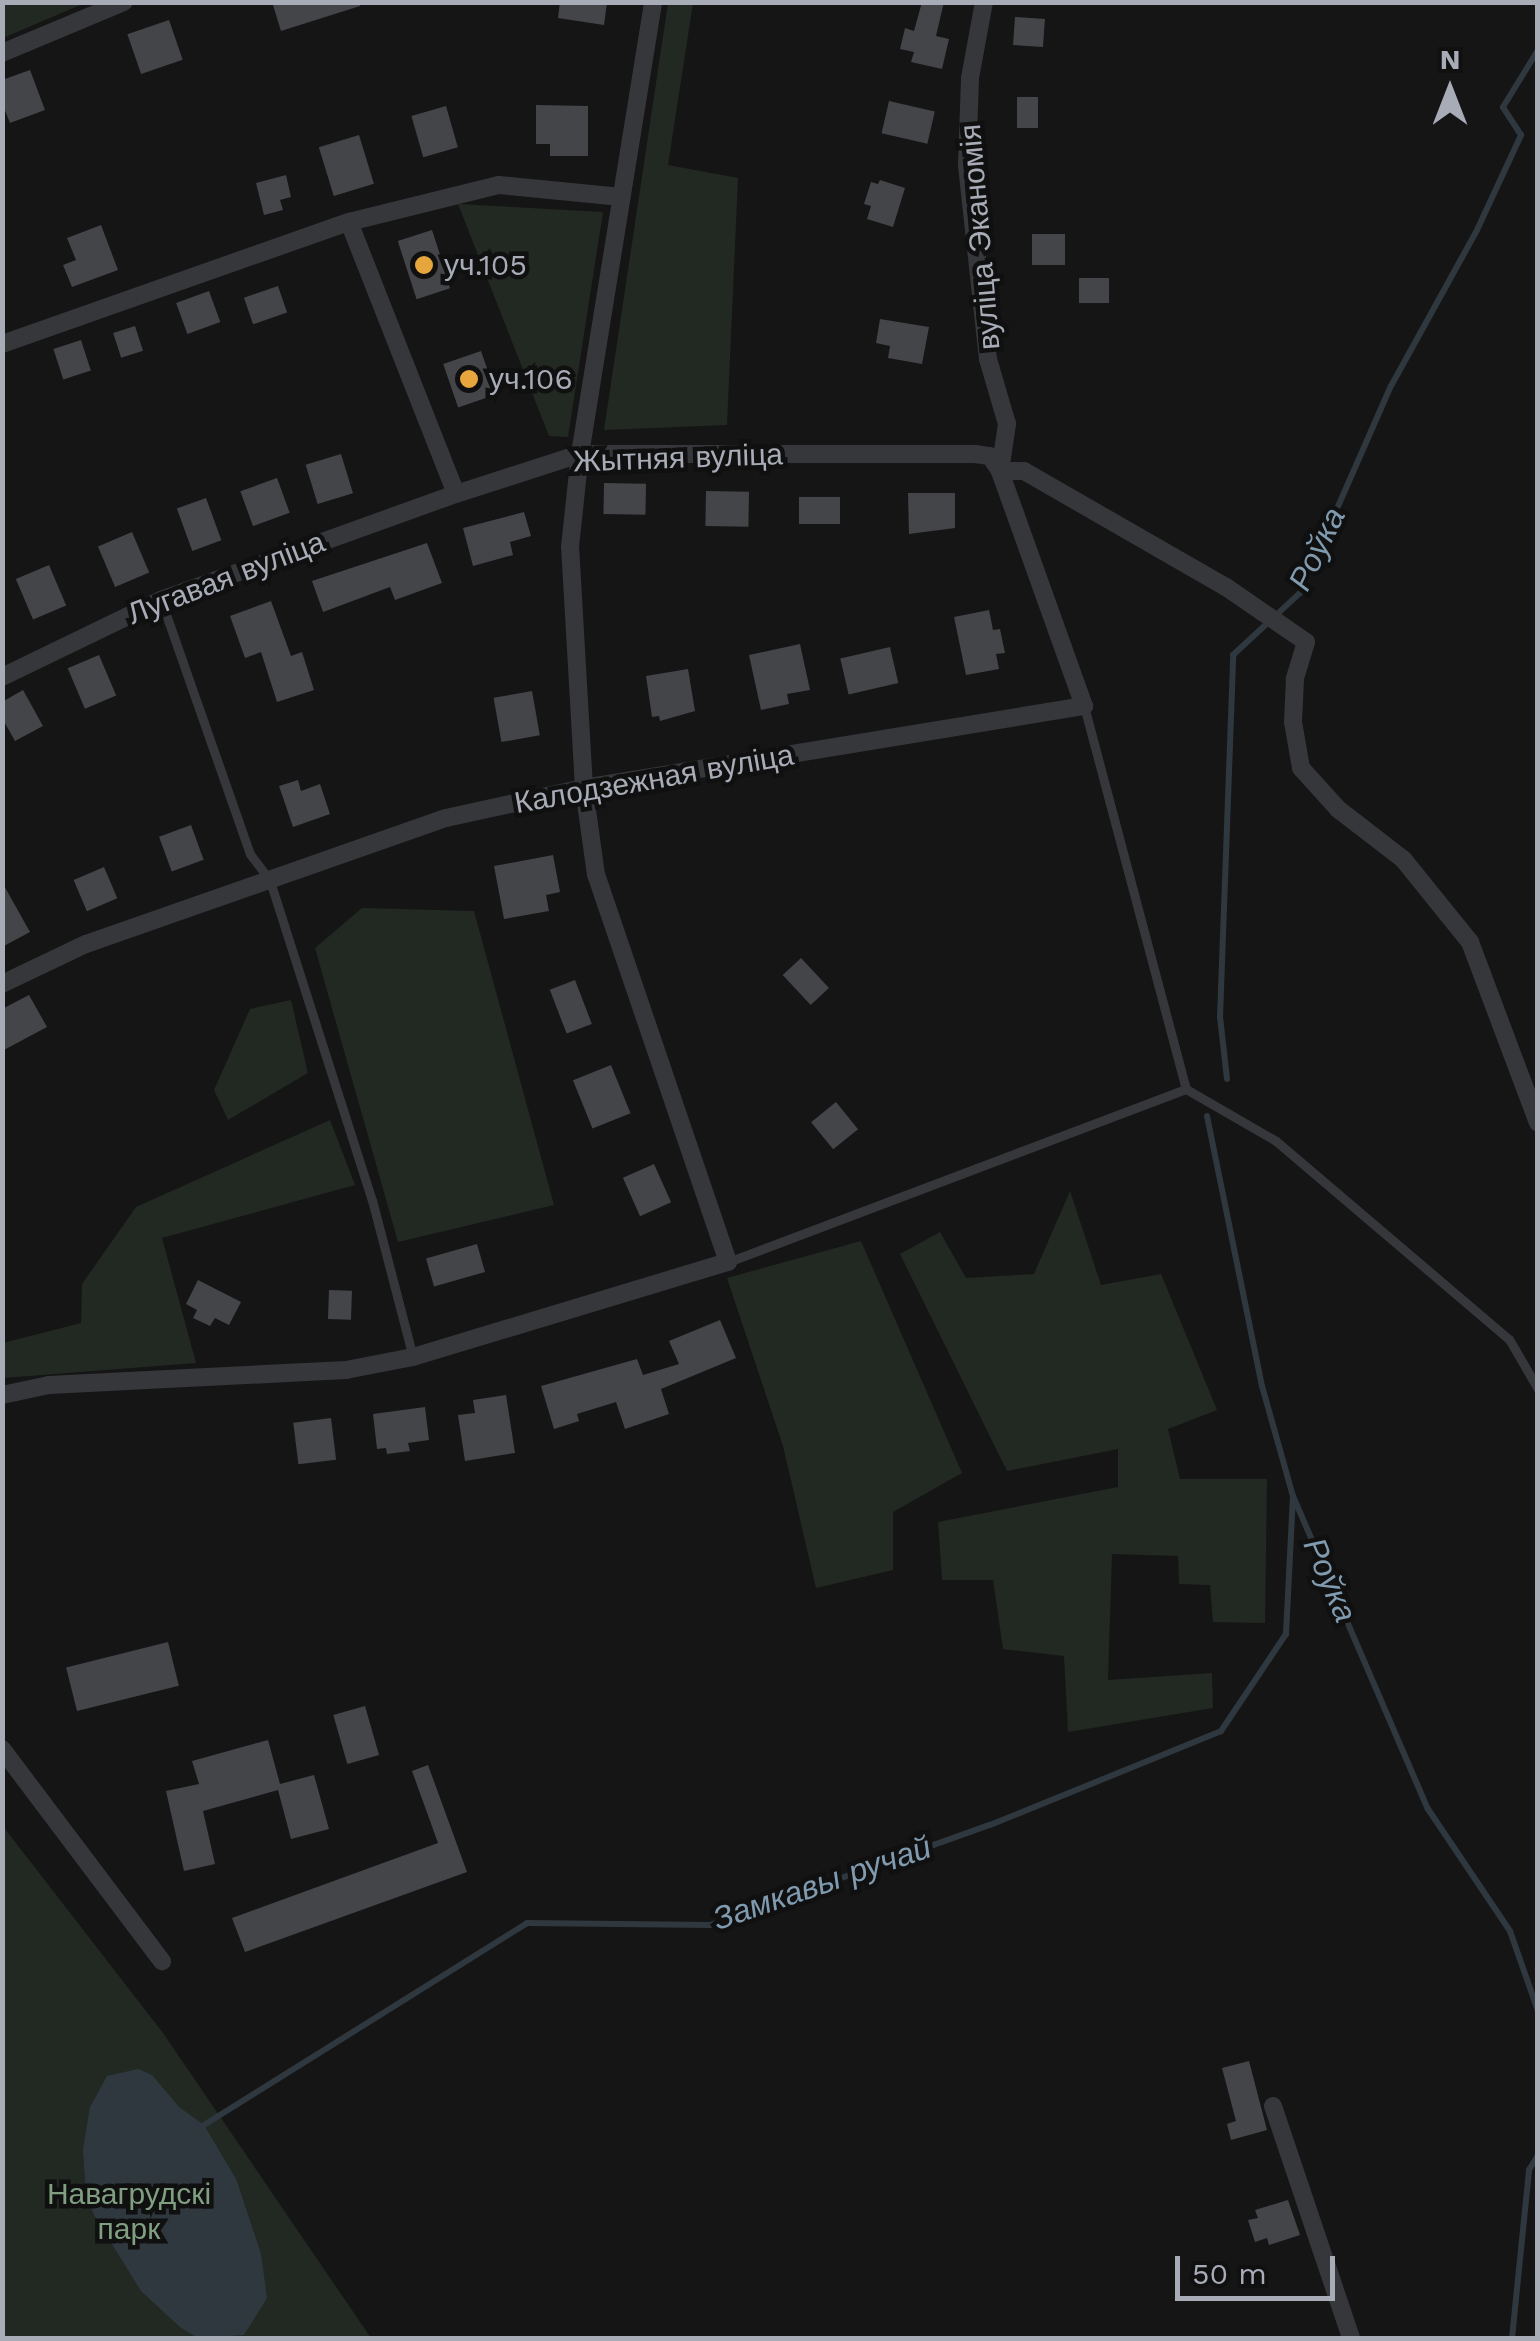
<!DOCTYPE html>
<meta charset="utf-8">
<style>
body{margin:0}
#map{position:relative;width:1540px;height:2341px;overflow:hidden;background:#151516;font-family:"Work Sans",sans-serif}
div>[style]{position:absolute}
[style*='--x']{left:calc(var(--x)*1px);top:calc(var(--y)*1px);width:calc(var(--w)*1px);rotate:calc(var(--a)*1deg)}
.green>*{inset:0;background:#212922}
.water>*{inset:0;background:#2f383e}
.stream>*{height:6px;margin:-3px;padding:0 3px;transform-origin:3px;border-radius:3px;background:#2f383e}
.building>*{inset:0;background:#444549;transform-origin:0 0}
.service>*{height:9px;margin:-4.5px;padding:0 4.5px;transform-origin:4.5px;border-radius:4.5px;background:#36373b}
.minor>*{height:18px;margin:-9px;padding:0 9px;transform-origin:9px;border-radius:9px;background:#36373b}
.dots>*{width:28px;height:28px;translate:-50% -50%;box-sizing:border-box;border:5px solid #101011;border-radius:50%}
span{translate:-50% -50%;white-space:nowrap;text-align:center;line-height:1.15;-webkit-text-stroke:9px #101011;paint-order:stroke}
.street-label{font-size:30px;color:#a7acb6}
.poi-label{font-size:30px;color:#a7acb6}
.left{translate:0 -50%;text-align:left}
.park-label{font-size:30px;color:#809f80}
.water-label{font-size:32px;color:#809baf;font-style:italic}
.frame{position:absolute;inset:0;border:5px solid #a7acb6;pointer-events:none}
.north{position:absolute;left:1400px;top:40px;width:100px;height:100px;-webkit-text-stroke:8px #101011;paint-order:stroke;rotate:0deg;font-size:28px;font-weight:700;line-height:40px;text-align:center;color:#a7acb6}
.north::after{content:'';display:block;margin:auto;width:35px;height:45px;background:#a7acb6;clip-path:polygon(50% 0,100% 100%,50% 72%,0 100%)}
.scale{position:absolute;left:1175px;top:2256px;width:160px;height:45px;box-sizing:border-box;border:5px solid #a7acb6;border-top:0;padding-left:12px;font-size:30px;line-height:35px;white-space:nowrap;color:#a7acb6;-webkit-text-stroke:8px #101011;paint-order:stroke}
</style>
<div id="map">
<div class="green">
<div style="clip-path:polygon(3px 2px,85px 2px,85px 3px,3px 38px)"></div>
<div style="clip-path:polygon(668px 3px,693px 3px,668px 165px,738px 178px,727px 425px,604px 430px)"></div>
<div style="clip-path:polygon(458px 204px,603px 212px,568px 437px,549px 436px)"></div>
<div style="clip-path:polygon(362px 908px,474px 911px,554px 1205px,398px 1242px,315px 948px)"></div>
<div style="clip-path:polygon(291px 1000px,308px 1073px,228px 1120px,214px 1090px,250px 1009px)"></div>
<div style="clip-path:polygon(330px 1120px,355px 1185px,162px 1238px,196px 1363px,3px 1378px,3px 1343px,81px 1323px,82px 1284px,136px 1207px)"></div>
<div style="clip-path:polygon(1070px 1191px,1101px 1285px,1161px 1274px,1217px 1410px,1168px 1429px,1180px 1479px,1267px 1479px,1265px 1623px,1213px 1622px,1210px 1585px,1179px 1584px,1178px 1556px,1112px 1554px,1108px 1680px,1212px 1673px,1213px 1708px,1068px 1732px,1064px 1656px,1003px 1649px,993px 1580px,942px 1580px,938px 1522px,1118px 1487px,1118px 1449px,1007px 1471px,900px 1254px,940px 1232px,966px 1278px,1034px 1274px)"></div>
<div style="clip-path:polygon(861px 1241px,962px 1473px,893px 1512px,893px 1570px,816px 1588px,783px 1446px,727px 1278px)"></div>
<div style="clip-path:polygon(2px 1825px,163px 2033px,371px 2338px,3px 2338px)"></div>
</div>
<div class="water">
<div style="clip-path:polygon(138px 2069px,152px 2075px,179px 2107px,204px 2125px,236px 2179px,261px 2254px,267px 2298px,244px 2335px,198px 2338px,180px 2327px,141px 2291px,94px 2215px,86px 2195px,83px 2149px,90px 2107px,107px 2076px)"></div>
</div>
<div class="stream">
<div style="--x:1227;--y:1079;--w:62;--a:-96.4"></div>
<div style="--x:1220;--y:1017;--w:362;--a:-87.9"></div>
<div style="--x:1233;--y:655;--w:91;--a:-42.8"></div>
<div style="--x:1300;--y:593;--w:226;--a:-66.3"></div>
<div style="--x:1391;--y:386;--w:178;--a:-61.1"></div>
<div style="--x:1477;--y:230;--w:105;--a:-65.1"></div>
<div style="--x:1521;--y:135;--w:33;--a:-123"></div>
<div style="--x:1503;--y:107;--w:67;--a:-58.4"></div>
<div style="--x:1207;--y:1116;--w:276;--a:78.5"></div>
<div style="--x:1262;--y:1386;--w:114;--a:74.3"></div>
<div style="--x:1293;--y:1496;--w:341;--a:66.7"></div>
<div style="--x:1428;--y:1809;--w:147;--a:56.1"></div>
<div style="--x:1510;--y:1931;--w:85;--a:70.7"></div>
<div style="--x:202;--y:2131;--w:6;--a:-72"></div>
<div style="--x:204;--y:2125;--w:381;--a:-32"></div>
<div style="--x:527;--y:1923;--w:183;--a:0.6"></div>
<div style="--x:710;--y:1925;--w:297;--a:-19.7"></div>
<div style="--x:990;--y:1825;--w:249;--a:-22.1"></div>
<div style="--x:1221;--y:1731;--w:117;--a:-56.2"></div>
<div style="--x:1286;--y:1634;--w:138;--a:-87.1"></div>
<div style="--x:1512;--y:2338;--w:169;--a:-84.2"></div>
<div style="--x:1529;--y:2170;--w:17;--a:-59"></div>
</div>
<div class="building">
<div style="clip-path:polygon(272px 2px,360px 2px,360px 6px,281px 31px)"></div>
<div style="clip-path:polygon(560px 2px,607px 2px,604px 25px,558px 18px)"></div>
<div style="clip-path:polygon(922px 2px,944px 2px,936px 36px,949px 39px,942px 69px,911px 62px,914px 52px,900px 49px,905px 28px,914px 31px)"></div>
<div style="left:1015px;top:17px;width:30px;height:28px;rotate:4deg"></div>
<div style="left:169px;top:20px;width:42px;height:44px;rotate:71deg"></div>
<div style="clip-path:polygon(30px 70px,45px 110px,10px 123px,2px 103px,2px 80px)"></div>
<div style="left:1017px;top:97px;width:21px;height:31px"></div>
<div style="left:889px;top:101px;width:47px;height:33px;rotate:13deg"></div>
<div style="clip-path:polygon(536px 105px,588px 106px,588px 156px,550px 156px,550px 144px,536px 144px)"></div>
<div style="left:446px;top:106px;width:43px;height:36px;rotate:74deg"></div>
<div style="left:359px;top:135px;width:51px;height:42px;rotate:73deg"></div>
<div style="clip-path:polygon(286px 175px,291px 197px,280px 200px,283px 210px,264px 215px,256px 183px)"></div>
<div style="clip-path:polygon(880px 180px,905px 188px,893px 227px,867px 219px,871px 206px,864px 204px,871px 182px,878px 184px)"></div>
<div style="clip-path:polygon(101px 225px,118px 270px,72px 287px,63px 265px,76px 260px,67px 238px)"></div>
<div style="left:432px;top:230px;width:61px;height:36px;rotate:72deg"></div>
<div style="left:1032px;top:234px;width:33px;height:31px"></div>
<div style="left:1109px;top:278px;width:25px;height:30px;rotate:90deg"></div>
<div style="left:278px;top:286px;width:28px;height:36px;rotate:71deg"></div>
<div style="left:209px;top:291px;width:33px;height:35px;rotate:70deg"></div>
<div style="clip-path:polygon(880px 319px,929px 327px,922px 364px,888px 358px,890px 346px,876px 343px)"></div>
<div style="left:135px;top:326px;width:26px;height:23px;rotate:72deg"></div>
<div style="left:81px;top:340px;width:32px;height:29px;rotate:72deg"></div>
<div style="left:481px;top:351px;width:46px;height:40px;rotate:71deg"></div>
<div style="left:341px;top:454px;width:41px;height:37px;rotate:73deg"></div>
<div style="left:277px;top:478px;width:37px;height:39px;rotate:70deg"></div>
<div style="left:604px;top:483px;width:42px;height:31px;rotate:1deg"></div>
<div style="left:706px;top:491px;width:43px;height:35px;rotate:1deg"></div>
<div style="clip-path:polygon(908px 493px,955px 493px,955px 528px,909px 534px)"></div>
<div style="left:799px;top:497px;width:41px;height:27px"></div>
<div style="left:206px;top:498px;width:45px;height:31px;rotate:70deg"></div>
<div style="clip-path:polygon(524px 512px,531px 536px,510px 542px,513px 555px,473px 566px,463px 528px)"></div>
<div style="left:132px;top:532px;width:44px;height:37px;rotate:67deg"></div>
<div style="clip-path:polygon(427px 543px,442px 583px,395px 600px,390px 587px,323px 612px,312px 581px)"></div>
<div style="left:49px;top:565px;width:44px;height:36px;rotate:67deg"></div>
<div style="clip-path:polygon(271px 601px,291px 656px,302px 652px,314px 690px,277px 702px,261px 652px,245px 658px,230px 616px)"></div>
<div style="clip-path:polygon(989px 610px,993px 630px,1000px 629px,1005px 653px,996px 654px,999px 669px,966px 675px,954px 617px)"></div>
<div style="clip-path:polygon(800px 644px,810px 690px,787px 694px,789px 704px,761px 710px,749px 655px)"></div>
<div style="left:890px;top:647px;width:37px;height:51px;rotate:77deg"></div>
<div style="left:99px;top:655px;width:44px;height:34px;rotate:67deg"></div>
<div style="clip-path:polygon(688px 669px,695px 711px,660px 721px,659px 716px,652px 717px,646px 676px)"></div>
<div style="clip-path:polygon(23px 690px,43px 726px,15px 741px,2px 718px,2px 702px)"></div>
<div style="left:532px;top:691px;width:45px;height:39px;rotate:80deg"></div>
<div style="clip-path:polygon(298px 780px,301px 791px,320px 784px,330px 814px,293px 827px,279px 786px)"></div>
<div style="left:191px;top:825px;width:37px;height:34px;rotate:70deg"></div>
<div style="clip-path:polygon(553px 855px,560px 892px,546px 895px,549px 911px,504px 919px,494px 866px)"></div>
<div style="left:104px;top:867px;width:34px;height:33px;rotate:67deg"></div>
<div style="clip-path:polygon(2px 882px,30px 932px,2px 947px)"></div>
<div style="left:801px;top:958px;width:41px;height:25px;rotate:47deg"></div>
<div style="left:575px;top:980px;width:47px;height:27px;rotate:69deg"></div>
<div style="clip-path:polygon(29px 995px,47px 1027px,2px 1051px,2px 1009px)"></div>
<div style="left:611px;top:1065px;width:52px;height:41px;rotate:68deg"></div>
<div style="left:836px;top:1102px;width:35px;height:32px;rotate:51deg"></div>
<div style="left:654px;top:1164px;width:42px;height:34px;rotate:66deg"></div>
<div style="left:477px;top:1244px;width:29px;height:53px;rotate:74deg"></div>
<div style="clip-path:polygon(198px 1280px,241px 1302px,229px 1325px,215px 1318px,210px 1326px,193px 1318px,197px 1310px,186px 1304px)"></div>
<div style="left:329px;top:1290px;width:23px;height:29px;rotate:2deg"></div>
<div style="clip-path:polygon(720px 1320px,736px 1358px,661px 1389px,669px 1414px,625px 1429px,616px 1402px,577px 1414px,579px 1421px,554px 1429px,541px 1386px,637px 1359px,643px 1375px,679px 1364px,669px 1341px)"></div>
<div style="clip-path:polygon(506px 1395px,515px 1453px,465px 1461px,458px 1415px,475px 1413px,473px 1400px)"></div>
<div style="clip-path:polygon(425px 1407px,429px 1440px,408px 1443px,410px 1451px,387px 1454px,386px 1448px,377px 1449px,373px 1414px)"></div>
<div style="left:331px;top:1418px;width:42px;height:38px;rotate:83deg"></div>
<div style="left:168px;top:1642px;width:45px;height:105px;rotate:76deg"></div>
<div style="left:365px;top:1706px;width:51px;height:33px;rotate:74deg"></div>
<div style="clip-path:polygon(268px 1740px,280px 1784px,314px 1775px,329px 1829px,291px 1839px,278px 1790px,203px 1811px,215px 1864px,184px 1871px,166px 1791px,199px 1784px,192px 1761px)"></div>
<div style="clip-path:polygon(428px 1765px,467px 1872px,245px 1952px,232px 1918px,438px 1843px,412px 1771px)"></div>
<div style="clip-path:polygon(1249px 2061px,1267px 2130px,1231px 2140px,1227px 2124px,1236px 2121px,1222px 2068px)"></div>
<div style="clip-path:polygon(1288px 2200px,1300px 2235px,1269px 2245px,1267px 2238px,1255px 2242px,1248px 2220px,1258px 2218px,1255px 2210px)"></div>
</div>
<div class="service">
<div style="--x:161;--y:600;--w:269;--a:70.7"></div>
<div style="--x:250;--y:854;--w:34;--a:53"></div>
<div style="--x:270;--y:881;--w:335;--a:72.3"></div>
<div style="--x:372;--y:1200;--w:162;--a:75.4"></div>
<div style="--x:1084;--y:706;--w:396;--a:75.1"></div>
<div style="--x:1186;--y:1089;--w:104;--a:30"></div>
<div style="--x:1276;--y:1141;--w:306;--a:40.4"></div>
<div style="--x:1509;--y:1339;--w:58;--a:59.9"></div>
<div style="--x:728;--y:1262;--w:490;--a:-20.7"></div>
</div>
<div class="minor">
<div style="--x:2;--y:53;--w:132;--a:-22.7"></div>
<div style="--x:349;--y:222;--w:154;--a:-13.9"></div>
<div style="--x:499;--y:185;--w:123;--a:5.6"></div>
<div style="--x:2;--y:344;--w:368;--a:-19.4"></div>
<div style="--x:349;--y:222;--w:292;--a:68.5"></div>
<div style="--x:456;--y:494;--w:130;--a:-17.9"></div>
<div style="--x:580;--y:454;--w:395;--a:0"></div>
<div style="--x:975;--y:454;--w:15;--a:8"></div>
<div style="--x:990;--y:456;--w:18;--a:56"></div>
<div style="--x:1000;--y:471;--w:24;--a:0"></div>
<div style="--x:1024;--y:471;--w:233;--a:29.9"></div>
<div style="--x:1226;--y:587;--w:97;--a:34.5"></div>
<div style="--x:1306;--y:642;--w:39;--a:107"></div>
<div style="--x:1295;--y:679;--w:43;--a:92.7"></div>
<div style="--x:1293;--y:722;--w:47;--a:80.1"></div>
<div style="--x:1301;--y:768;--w:55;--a:47.9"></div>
<div style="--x:1338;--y:809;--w:82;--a:37.6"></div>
<div style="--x:1403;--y:859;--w:107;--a:51.1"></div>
<div style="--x:1470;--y:942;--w:193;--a:69.4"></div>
<div style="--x:2;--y:677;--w:177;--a:-25.8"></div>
<div style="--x:161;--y:600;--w:313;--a:-19.8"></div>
<div style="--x:2;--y:984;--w:93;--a:-25.5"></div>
<div style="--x:86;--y:944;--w:381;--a:-19.3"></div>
<div style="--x:446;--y:818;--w:141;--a:-12.3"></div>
<div style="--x:584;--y:788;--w:507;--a:-9.31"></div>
<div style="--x:1084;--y:706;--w:250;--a:-109.7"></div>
<div style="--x:1000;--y:471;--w:48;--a:-81.5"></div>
<div style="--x:1007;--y:424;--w:68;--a:-106.3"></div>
<div style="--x:988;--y:359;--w:195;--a:-96.2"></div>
<div style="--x:967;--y:165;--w:87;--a:-88"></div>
<div style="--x:970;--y:78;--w:77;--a:-79.6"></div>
<div style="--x:2;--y:1395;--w:48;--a:-12"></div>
<div style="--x:49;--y:1385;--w:297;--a:-2.9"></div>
<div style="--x:346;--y:1370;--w:68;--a:-11"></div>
<div style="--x:413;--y:1357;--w:329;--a:-16.8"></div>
<div style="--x:728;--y:1262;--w:409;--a:-108.8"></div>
<div style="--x:596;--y:875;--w:88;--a:-97.9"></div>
<div style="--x:584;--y:788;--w:241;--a:-93.3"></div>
<div style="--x:570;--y:547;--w:94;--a:-83.9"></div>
<div style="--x:580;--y:454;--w:458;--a:-80.8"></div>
<div style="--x:2;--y:1749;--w:266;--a:53"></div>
<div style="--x:1273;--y:2106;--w:245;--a:71.4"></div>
</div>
<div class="dots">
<div style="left:424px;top:265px;background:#e6a63d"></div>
<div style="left:469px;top:379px;background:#e6a63d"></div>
</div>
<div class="street-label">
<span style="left:980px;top:237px;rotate:-95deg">вуліца Эканомія</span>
<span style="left:678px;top:458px;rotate:-2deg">Жытняя вуліца</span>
<span style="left:226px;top:578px;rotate:-21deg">Лугавая вуліца</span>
<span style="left:654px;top:779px;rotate:-10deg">Калодзежная вуліца</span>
</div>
<div class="poi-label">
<span class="left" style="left:444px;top:265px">уч.105</span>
<span class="left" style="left:489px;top:379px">уч.106</span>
</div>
<div class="park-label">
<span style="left:129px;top:2211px">Навагрудскі<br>парк</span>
</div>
<div class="water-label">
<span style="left:1317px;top:549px;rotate:-64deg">Роўка</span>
<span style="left:1330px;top:1580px;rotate:67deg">Роўка</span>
<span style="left:822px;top:1883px;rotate:-19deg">Замкавы ручай</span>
</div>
<div class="frame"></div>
<div class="north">N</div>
<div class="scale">50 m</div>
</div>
